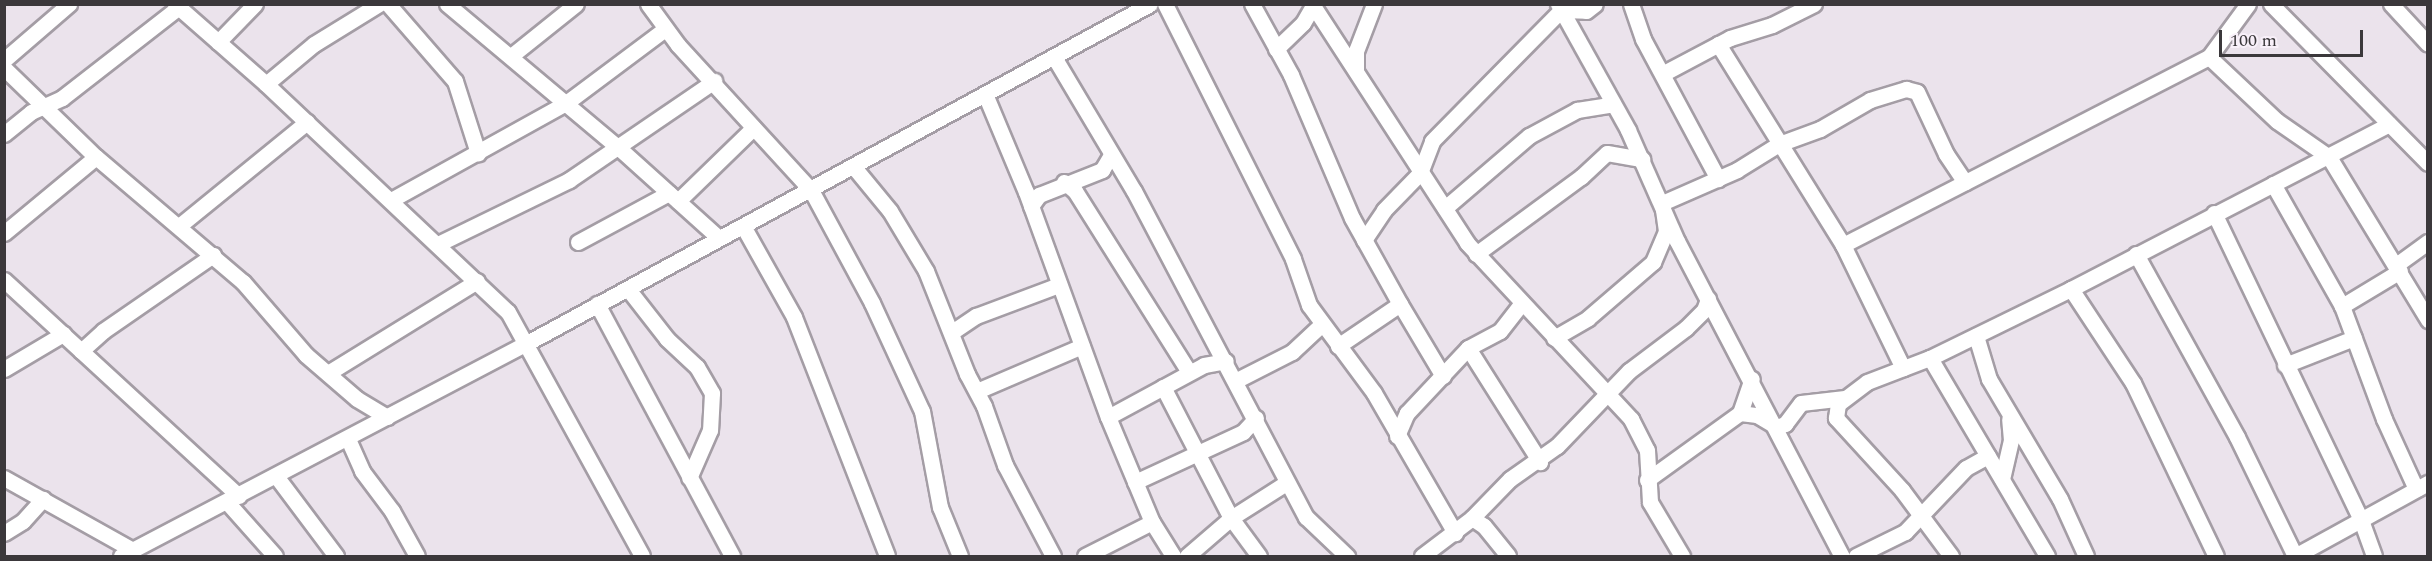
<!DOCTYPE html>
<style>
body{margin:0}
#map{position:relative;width:2432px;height:561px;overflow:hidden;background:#ebe3ec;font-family:Spectral,serif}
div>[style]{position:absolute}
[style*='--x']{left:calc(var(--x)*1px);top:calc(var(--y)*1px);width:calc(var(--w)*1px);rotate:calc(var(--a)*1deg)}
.roads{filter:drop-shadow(2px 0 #a49da5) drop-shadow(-2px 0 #a49da5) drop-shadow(0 2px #a49da5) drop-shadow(0 -2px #a49da5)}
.minor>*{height:15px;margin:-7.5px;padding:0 7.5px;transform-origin:7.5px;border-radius:7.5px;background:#fff}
span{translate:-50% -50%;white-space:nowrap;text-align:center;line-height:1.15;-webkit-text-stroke:6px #f8f0f9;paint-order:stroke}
.frame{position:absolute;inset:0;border:6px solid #3b383b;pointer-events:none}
.scale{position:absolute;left:2219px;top:30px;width:144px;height:27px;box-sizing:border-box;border:3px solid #3b383b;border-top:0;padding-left:8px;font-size:18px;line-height:21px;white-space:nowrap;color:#3b383b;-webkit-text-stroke:4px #f8f0f9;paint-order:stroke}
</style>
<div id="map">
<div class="roads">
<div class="minor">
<div style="--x:175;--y:4;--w:121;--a:41.3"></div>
<div style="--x:266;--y:84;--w:332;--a:43.3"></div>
<div style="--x:508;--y:312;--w:278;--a:61.2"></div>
<div style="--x:388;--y:4;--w:102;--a:49"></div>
<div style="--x:455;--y:81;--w:76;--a:72.3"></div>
<div style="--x:447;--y:4;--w:226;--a:40"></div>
<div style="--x:620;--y:149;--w:133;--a:42"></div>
<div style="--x:648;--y:4;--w:51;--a:53.8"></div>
<div style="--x:678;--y:45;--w:197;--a:47.5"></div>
<div style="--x:811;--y:190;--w:128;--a:61.6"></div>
<div style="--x:872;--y:303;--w:119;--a:65.2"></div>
<div style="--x:922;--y:411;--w:98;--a:79.4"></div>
<div style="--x:940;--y:507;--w:53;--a:67.8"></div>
<div style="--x:1165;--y:4;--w:285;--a:63.3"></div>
<div style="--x:1293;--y:259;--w:49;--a:70.8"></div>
<div style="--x:1309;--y:305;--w:109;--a:53.5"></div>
<div style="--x:1374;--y:393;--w:162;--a:59.9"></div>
<div style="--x:1252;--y:4;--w:81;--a:61.2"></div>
<div style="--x:1291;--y:75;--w:155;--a:66.9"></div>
<div style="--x:1352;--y:218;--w:98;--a:60.8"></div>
<div style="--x:1400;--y:304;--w:75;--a:145.9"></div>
<div style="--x:1312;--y:4;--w:285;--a:57"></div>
<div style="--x:1467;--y:243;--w:241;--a:47"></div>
<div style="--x:1631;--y:419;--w:35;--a:63"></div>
<div style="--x:1647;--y:450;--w:52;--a:86.7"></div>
<div style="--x:1650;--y:502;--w:63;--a:59.3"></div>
<div style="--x:1558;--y:4;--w:144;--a:60.9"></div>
<div style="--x:1628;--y:130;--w:121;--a:66.2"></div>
<div style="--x:1677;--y:241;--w:356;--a:62.4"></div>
<div style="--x:1631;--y:4;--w:37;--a:71"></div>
<div style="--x:1643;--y:39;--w:159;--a:61.8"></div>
<div style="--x:2248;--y:4;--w:66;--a:126.3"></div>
<div style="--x:2209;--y:57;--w:93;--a:43.3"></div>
<div style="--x:2277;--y:121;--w:63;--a:34.7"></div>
<div style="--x:2329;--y:157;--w:191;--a:58.7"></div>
<div style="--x:2271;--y:4;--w:223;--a:45.4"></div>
<div style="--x:2391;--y:4;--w:54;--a:47.2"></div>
<div style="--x:218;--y:42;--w:53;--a:-45.8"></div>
<div style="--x:1718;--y:44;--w:237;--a:58.1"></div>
<div style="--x:1843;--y:245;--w:137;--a:64"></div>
<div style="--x:1276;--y:49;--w:37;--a:-44"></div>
<div style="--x:1303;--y:23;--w:22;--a:-60"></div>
<div style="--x:511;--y:56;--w:83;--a:-38.7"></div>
<div style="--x:1054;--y:57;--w:156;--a:59.2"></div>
<div style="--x:1134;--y:191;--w:369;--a:62.2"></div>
<div style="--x:1306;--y:517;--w:57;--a:43.6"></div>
<div style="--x:4;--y:60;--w:86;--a:-40.7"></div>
<div style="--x:4;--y:68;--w:128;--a:44.1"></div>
<div style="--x:96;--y:157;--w:193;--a:40.4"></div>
<div style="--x:243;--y:282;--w:96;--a:49.2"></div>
<div style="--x:306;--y:355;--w:67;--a:40.8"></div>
<div style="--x:357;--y:399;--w:35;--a:31"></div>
<div style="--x:1356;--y:71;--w:20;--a:-90"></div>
<div style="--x:1356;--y:51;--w:50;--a:-69"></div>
<div style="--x:1664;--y:73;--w:75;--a:-27.9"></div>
<div style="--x:1730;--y:38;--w:44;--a:-17.2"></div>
<div style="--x:1772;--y:25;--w:47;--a:-26.6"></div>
<div style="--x:266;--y:84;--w:62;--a:-39.8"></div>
<div style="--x:314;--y:44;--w:76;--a:-31.6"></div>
<div style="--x:985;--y:94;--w:106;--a:67.3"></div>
<div style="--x:1026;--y:192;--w:239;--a:70"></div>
<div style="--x:1108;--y:417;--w:114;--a:67.3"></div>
<div style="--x:1152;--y:522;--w:40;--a:58"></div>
<div style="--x:4;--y:134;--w:35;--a:-39"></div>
<div style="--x:31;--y:112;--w:34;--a:-24"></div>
<div style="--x:62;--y:98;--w:148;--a:-37.9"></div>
<div style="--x:853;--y:166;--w:58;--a:50.6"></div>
<div style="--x:890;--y:211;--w:70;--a:59"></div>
<div style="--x:926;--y:271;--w:111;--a:68.3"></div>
<div style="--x:967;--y:374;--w:36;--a:62"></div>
<div style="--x:984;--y:406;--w:63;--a:70.4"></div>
<div style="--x:1005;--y:465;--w:103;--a:62.2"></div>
<div style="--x:1064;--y:182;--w:14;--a:39"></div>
<div style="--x:1075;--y:191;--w:214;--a:57.8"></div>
<div style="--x:2273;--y:184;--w:140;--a:60.5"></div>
<div style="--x:391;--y:200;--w:200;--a:-29"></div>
<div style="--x:566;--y:103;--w:124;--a:-36.8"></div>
<div style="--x:678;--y:201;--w:105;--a:-44.2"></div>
<div style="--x:1031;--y:206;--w:14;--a:-54"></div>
<div style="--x:1039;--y:195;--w:68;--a:-21.6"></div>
<div style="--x:1102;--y:170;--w:17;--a:-59"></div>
<div style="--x:1445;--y:208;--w:111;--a:-40.6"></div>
<div style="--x:1529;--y:136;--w:55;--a:-28.4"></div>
<div style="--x:1577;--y:110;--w:36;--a:-9"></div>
<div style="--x:2214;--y:213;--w:340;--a:64.4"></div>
<div style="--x:2361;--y:520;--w:38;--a:70"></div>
<div style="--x:179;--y:226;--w:165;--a:-39.1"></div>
<div style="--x:743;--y:226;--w:104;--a:60.7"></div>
<div style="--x:794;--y:317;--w:256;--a:68.7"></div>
<div style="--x:4;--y:233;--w:119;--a:-39.6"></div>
<div style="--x:1364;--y:240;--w:36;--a:-56"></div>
<div style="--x:1384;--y:210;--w:52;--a:-45.8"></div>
<div style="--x:1420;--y:173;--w:34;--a:-69"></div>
<div style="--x:1432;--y:141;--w:184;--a:-45.4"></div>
<div style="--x:1561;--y:10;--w:25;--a:2"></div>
<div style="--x:1586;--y:11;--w:11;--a:-38"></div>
<div style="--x:578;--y:242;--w:103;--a:-28.3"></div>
<div style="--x:438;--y:244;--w:146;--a:-26"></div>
<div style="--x:569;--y:180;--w:176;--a:-34.3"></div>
<div style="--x:1843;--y:245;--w:411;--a:-27.2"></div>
<div style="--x:1476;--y:254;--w:130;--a:-36.3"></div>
<div style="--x:1581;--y:177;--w:35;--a:-43"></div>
<div style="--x:1607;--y:153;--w:36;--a:10"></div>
<div style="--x:2136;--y:254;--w:209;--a:61.1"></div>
<div style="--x:2237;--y:437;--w:132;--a:64"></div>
<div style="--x:2396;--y:265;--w:39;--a:-36"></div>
<div style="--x:2400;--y:271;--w:68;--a:148.9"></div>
<div style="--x:2342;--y:306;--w:121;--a:69.6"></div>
<div style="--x:2384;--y:419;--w:77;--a:65.4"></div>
<div style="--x:4;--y:280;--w:319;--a:42.6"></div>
<div style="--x:628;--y:289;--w:63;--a:52"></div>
<div style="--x:667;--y:339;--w:41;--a:43"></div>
<div style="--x:697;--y:367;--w:30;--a:60"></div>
<div style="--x:712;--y:393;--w:37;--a:93"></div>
<div style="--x:710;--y:430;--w:52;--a:113.6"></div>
<div style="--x:2071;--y:289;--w:113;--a:56.6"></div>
<div style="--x:2133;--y:383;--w:192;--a:64.4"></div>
<div style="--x:597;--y:304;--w:286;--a:61.8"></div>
<div style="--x:1400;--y:304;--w:84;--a:59.2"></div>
<div style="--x:952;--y:332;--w:29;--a:-34"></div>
<div style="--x:976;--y:316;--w:89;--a:-20.5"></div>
<div style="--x:1976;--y:336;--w:45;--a:73.2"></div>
<div style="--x:1989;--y:379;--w:139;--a:59.4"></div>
<div style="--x:2060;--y:499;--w:63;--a:65.5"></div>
<div style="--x:1554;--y:338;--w:39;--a:-30"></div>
<div style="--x:1588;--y:318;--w:86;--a:-40.7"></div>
<div style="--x:1653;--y:262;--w:34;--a:-67"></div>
<div style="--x:1666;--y:231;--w:28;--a:-98"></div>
<div style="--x:1662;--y:203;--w:82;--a:-23.7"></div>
<div style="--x:1737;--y:170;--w:49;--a:-31.8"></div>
<div style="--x:1779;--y:144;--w:44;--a:-20.1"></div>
<div style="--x:1820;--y:129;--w:58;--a:-30.1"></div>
<div style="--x:1870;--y:100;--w:38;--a:-17"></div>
<div style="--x:1906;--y:89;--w:11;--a:15"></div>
<div style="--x:1917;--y:92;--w:68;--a:64.9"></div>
<div style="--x:1946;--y:154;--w:34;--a:56"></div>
<div style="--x:1468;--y:348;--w:135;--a:57.7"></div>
<div style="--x:81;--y:351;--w:30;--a:-42"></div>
<div style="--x:103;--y:331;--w:134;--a:-34.6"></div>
<div style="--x:1930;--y:358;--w:230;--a:59.4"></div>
<div style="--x:2285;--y:365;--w:74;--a:-21.4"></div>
<div style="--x:4;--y:369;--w:69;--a:-30.7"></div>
<div style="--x:328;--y:373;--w:175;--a:-31.7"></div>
<div style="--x:1237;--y:380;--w:62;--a:-27"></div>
<div style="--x:1292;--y:352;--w:41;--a:-43"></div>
<div style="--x:1163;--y:387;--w:148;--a:62.6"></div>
<div style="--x:1231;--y:518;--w:47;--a:53.6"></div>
<div style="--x:977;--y:391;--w:114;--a:-23.2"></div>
<div style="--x:1740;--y:413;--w:17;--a:7"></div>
<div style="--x:1757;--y:415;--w:23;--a:31"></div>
<div style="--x:1777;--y:427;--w:9;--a:-21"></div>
<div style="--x:1785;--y:424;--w:26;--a:-53"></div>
<div style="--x:1801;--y:403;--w:44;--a:-6.5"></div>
<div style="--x:1108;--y:417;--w:109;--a:-28.4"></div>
<div style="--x:1204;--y:365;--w:22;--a:-10"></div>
<div style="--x:1397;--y:436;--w:25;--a:-67"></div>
<div style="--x:1407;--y:413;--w:89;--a:-46.8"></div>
<div style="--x:1468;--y:348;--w:36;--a:-28"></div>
<div style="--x:1500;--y:331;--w:34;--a:-52"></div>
<div style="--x:348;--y:439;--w:35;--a:66"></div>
<div style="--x:362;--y:471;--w:50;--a:53.1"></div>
<div style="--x:392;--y:511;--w:51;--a:60.9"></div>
<div style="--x:276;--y:476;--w:100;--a:53.1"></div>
<div style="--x:4;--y:478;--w:148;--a:29.2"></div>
<div style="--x:2002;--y:479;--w:40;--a:-77"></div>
<div style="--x:2011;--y:440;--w:21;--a:-95"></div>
<div style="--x:1647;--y:480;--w:115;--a:-35.8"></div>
<div style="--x:1740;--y:413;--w:36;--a:-71"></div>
<div style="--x:1135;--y:482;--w:119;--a:-24.8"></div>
<div style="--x:1243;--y:432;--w:19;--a:-47"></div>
<div style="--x:227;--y:502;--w:72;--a:48.4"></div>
<div style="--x:1472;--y:518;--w:14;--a:34"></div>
<div style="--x:1484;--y:526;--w:38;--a:51"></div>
<div style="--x:4;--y:533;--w:22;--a:-32"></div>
<div style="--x:23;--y:521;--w:30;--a:-48"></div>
<div style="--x:121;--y:556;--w:458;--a:-27.7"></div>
<div style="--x:527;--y:343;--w:709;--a:-28.55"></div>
<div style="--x:1085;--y:556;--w:75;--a:-26.9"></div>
<div style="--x:1187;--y:556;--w:58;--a:-40.8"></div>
<div style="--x:1231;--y:518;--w:65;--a:-32.5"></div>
<div style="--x:1422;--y:556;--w:63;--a:-37.2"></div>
<div style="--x:1472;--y:518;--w:54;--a:-45.7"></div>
<div style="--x:1510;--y:479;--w:57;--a:-35.1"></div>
<div style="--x:1557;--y:446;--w:104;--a:-46.2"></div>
<div style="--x:1629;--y:371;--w:71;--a:-37"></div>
<div style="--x:1686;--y:328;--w:25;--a:-45"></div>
<div style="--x:1704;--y:310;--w:12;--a:-70"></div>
<div style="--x:1856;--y:556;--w:55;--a:-26.1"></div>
<div style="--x:1905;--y:532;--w:88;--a:-46.4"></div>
<div style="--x:1966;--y:468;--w:25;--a:-29"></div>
<div style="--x:1951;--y:556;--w:82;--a:-126.6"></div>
<div style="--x:1902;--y:490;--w:98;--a:-132.5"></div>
<div style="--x:1836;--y:418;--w:14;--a:-82"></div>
<div style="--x:1838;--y:404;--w:36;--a:-37"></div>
<div style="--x:1867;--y:382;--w:67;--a:-20.9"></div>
<div style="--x:1930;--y:358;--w:157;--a:-26.1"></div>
<div style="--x:2071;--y:289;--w:358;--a:-27.4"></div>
<div style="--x:2295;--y:556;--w:152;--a:-28.8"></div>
</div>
</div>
<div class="frame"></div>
<div class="scale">100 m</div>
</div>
